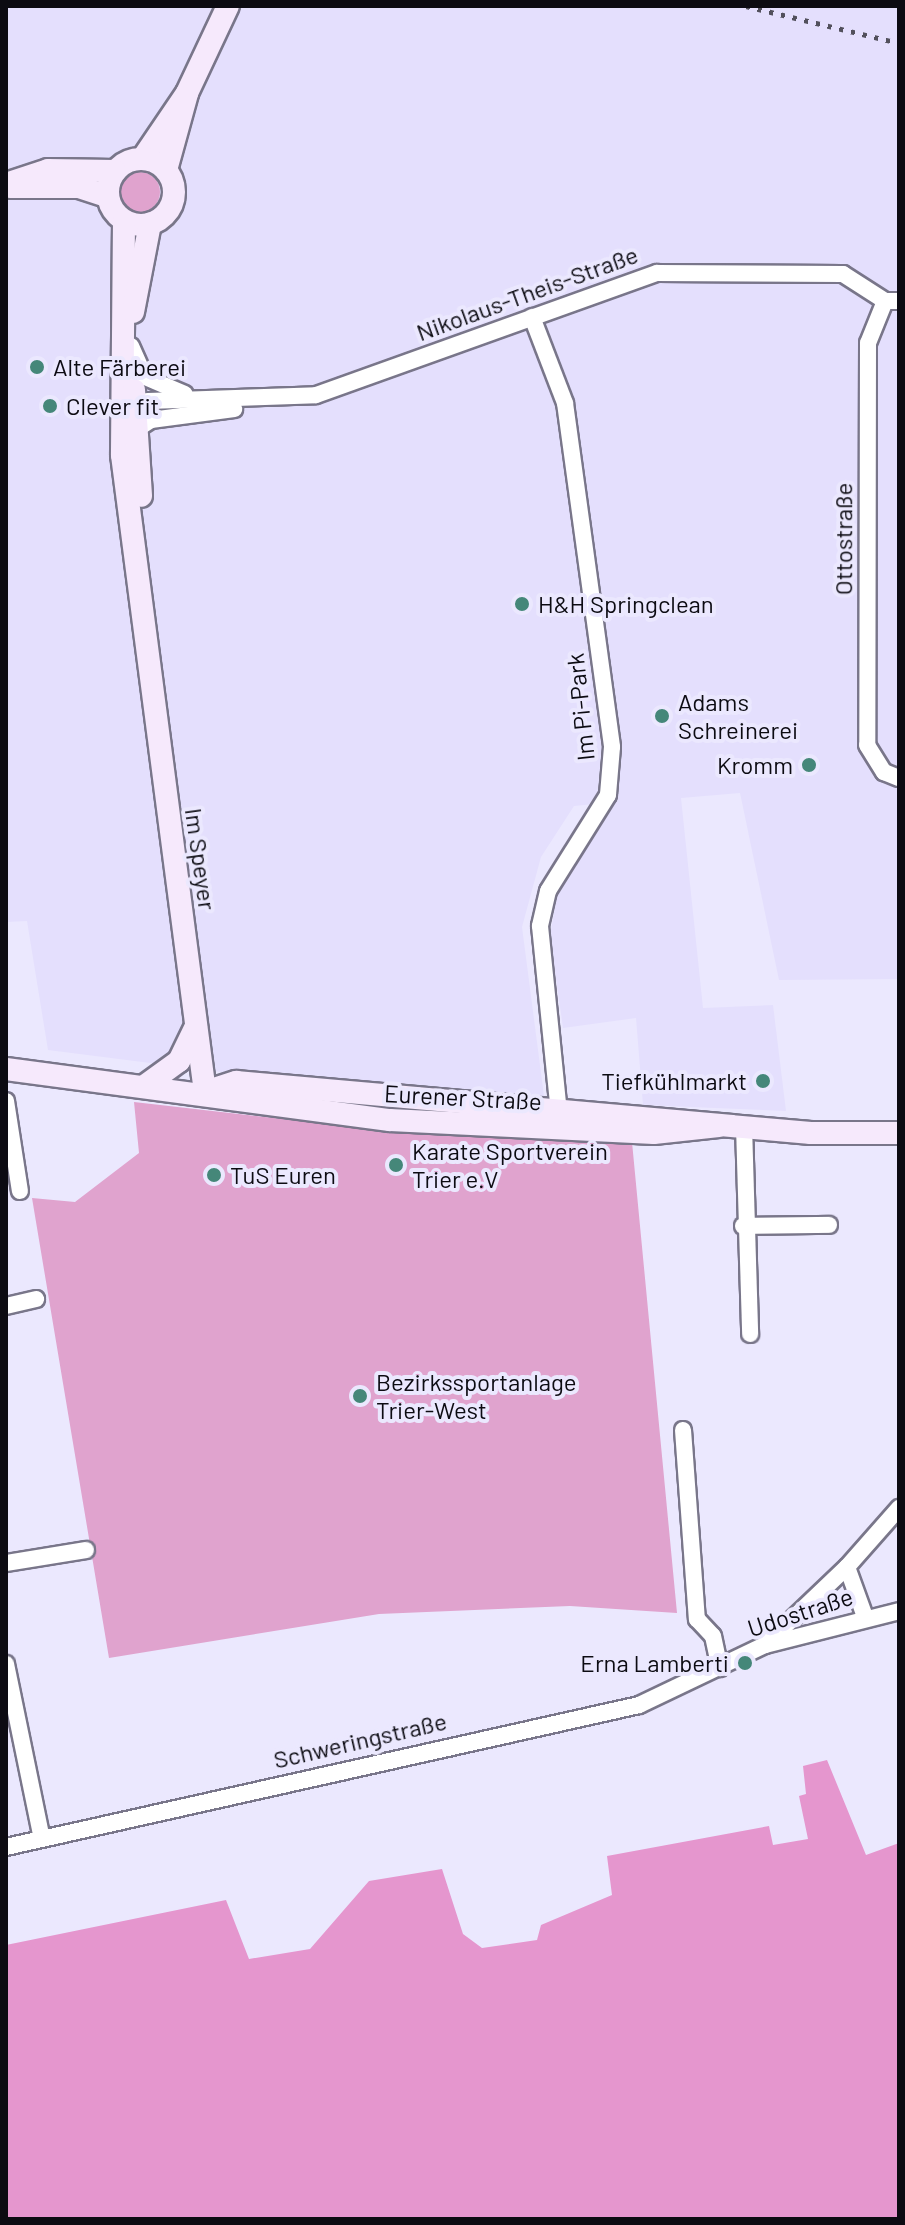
<!DOCTYPE html>
<meta charset="utf-8">
<style>
body{margin:0}
#map{position:relative;width:905px;height:2225px;overflow:hidden;background:#ebe8fe;font-family:Barlow,sans-serif}
div>[style]{position:absolute}
[style*='--x']{left:calc(var(--x)*1px);top:calc(var(--y)*1px);width:calc(var(--w)*1px);rotate:calc(var(--a)*1deg)}
.built>*{inset:0;background:#e4dffd}
.green>*{inset:0;background:#e0a3ce}
.round{border-radius:50%}
.forest>*{inset:0;background:#e596ce}
.roads{filter:drop-shadow(2px 0 #79768a) drop-shadow(-2px 0 #79768a) drop-shadow(0 2px #79768a) drop-shadow(0 -2px #79768a)}
.street>*{height:16px;margin:-8px;padding:0 8px;transform-origin:8px;border-radius:8px;background:#fff}
.secondary>*{height:22px;margin:-11px;padding:0 11px;transform-origin:11px;border-radius:11px;background:#f6e9fc}
.secondary>.ring{margin:-11px;padding:0;box-sizing:content-box;background:none;border:22px solid #f6e9fc;border-radius:50%}
.rail>*{height:5px;margin-top:-2.5px;transform-origin:0;background:repeating-linear-gradient(90deg,#52505c 0 4px,transparent 0 12px)}
.dots>*{width:22px;height:22px;translate:-50% -50%;box-sizing:border-box;border:4px solid #ebe8fe;border-radius:50%}
span{translate:-50% -50%;white-space:nowrap;text-align:center;line-height:1.15;-webkit-text-stroke:8px #ebe8fe;paint-order:stroke}
.street-label{font-size:24px;color:#0c0b12}
.poi-label{font-size:24px;color:#0c0b12}
.left{translate:0 -50%;text-align:left}
.right{translate:-100% -50%;text-align:right}
.frame{position:absolute;inset:0;border:8px solid #0c0b12;pointer-events:none}
</style>
<div id="map">
<div class="built">
<div style="clip-path:polygon(6px 6px,899px 6px,899px 979px,779px 980px,740px 793px,681px 798px,703px 1008px,773px 1005px,786px 1111px,643px 1105px,636px 1018px,563px 1028px,550px 936px,557px 896px,614px 802px,574px 806px,541px 857px,522px 927px,544px 1096px,229px 1073px,48px 1050px,27px 921px,6px 922px)"></div>
</div>
<div class="green">
<div class="round" style="left:120px;top:172px;width:40px;height:40px"></div>
<div style="clip-path:polygon(134px 1102px,413px 1134px,632px 1142px,677px 1613px,570px 1606px,379px 1614px,109px 1658px,32px 1198px,75px 1202px,139px 1153px)"></div>
</div>
<div class="forest">
<div style="clip-path:polygon(827px 1760px,866px 1855px,899px 1843px,899px 2219px,6px 2219px,6px 1945px,226px 1900px,249px 1959px,310px 1949px,369px 1881px,442px 1869px,463px 1934px,482px 1948px,537px 1940px,541px 1925px,612px 1895px,607px 1856px,769px 1826px,773px 1845px,808px 1839px,799px 1796px,806px 1794px,803px 1766px)"></div>
</div>
<div class="roads">
<div class="street">
<div style="--x:899;--y:301;--w:14;--a:180"></div>
<div style="--x:885;--y:301;--w:45;--a:112"></div>
<div style="--x:868;--y:343;--w:402;--a:90.1"></div>
<div style="--x:867;--y:745;--w:32;--a:58"></div>
<div style="--x:884;--y:772;--w:16;--a:22"></div>
<div style="--x:532;--y:317;--w:92;--a:69"></div>
<div style="--x:565;--y:403;--w:347;--a:82.2"></div>
<div style="--x:612;--y:747;--w:48;--a:94.8"></div>
<div style="--x:608;--y:795;--w:113;--a:122"></div>
<div style="--x:548;--y:891;--w:36;--a:103"></div>
<div style="--x:540;--y:926;--w:197;--a:84.2"></div>
<div style="--x:131;--y:346;--w:34;--a:66"></div>
<div style="--x:145;--y:377;--w:43;--a:23"></div>
<div style="--x:128;--y:408;--w:21;--a:-19"></div>
<div style="--x:148;--y:401;--w:168;--a:-2"></div>
<div style="--x:316;--y:395;--w:362;--a:-19.7"></div>
<div style="--x:657;--y:273;--w:186;--a:0.3"></div>
<div style="--x:843;--y:274;--w:50;--a:32.7"></div>
<div style="--x:137;--y:429;--w:17;--a:-33"></div>
<div style="--x:151;--y:420;--w:84;--a:-7.5"></div>
<div style="--x:6;--y:1101;--w:91;--a:81.2"></div>
<div style="--x:744;--y:1126;--w:208;--a:88.3"></div>
<div style="--x:743;--y:1226;--w:86;--a:-0.7"></div>
<div style="--x:6;--y:1306;--w:31;--a:-13"></div>
<div style="--x:683;--y:1430;--w:190;--a:85.8"></div>
<div style="--x:697;--y:1619;--w:23;--a:47"></div>
<div style="--x:713;--y:1636;--w:33;--a:78"></div>
<div style="--x:6;--y:1563;--w:81;--a:-9.2"></div>
<div style="--x:864;--y:1614;--w:50;--a:-109.9"></div>
<div style="--x:847;--y:1567;--w:79;--a:-48.6"></div>
<div style="--x:765;--y:1645;--w:113;--a:-43.6"></div>
<div style="--x:6;--y:1664;--w:175;--a:78.4"></div>
<div style="--x:6;--y:1847;--w:649;--a:-12.64"></div>
<div style="--x:639;--y:1705;--w:140;--a:-25.5"></div>
<div style="--x:765;--y:1645;--w:138;--a:-14.2"></div>
</div>
<div class="secondary">
<div style="--x:143;--y:158;--w:78;--a:-55.9"></div>
<div style="--x:187;--y:93;--w:96;--a:-64.8"></div>
<div class="ring" style="left:108px;top:159px;width:44px;height:44px"></div>
<div style="--x:166;--y:170;--w:79;--a:-74.6"></div>
<div style="--x:6;--y:184;--w:44;--a:-18.4"></div>
<div style="--x:48;--y:170;--w:67;--a:0.9"></div>
<div style="--x:10;--y:187;--w:69;--a:0"></div>
<div style="--x:79;--y:187;--w:29;--a:18"></div>
<div style="--x:124;--y:221;--w:234;--a:90.5"></div>
<div style="--x:122;--y:455;--w:642;--a:82.58"></div>
<div style="--x:133;--y:312;--w:90;--a:-79.1"></div>
<div style="--x:134;--y:390;--w:106;--a:86.2"></div>
<div style="--x:6;--y:1069;--w:387;--a:7.6"></div>
<div style="--x:390;--y:1120;--w:264;--a:2.8"></div>
<div style="--x:654;--y:1133;--w:65;--a:-6.1"></div>
<div style="--x:146;--y:1085;--w:41;--a:-36"></div>
<div style="--x:179;--y:1061;--w:39;--a:-64"></div>
<div style="--x:205;--y:1092;--w:33;--a:-18"></div>
<div style="--x:236;--y:1082;--w:577;--a:5.07"></div>
<div style="--x:811;--y:1133;--w:88;--a:0"></div>
</div>
</div>
<div class="rail">
<div style="--x:746;--y:6;--w:157;--a:13.6"></div>
</div>
<div class="dots">
<div style="left:37px;top:367px;background:#458779"></div>
<div style="left:50px;top:406px;background:#458779"></div>
<div style="left:522px;top:604px;background:#458779"></div>
<div style="left:662px;top:716px;background:#458779"></div>
<div style="left:809px;top:765px;background:#458779"></div>
<div style="left:763px;top:1081px;background:#458779"></div>
<div style="left:396px;top:1165px;background:#458779"></div>
<div style="left:214px;top:1175px;background:#458779"></div>
<div style="left:360px;top:1396px;background:#458779"></div>
<div style="left:745px;top:1663px;background:#458779"></div>
</div>
<div class="street-label">
<span style="left:527px;top:293px;rotate:-20deg">Nikolaus-Theis-Straße</span>
<span style="left:843px;top:539px;rotate:-90deg">Ottostraße</span>
<span style="left:580px;top:707px;rotate:-96deg">Im Pi-Park</span>
<span style="left:201px;top:859px;rotate:82deg">Im Speyer</span>
<span style="left:463px;top:1097px;rotate:3deg">Eurener Straße</span>
<span style="left:800px;top:1612px;rotate:-18deg">Udostraße</span>
<span style="left:360px;top:1740px;rotate:-13deg">Schweringstraße</span>
</div>
<div class="poi-label">
<span class="left" style="left:53px;top:367px">Alte Färberei</span>
<span class="left" style="left:66px;top:406px">Clever fit</span>
<span class="left" style="left:538px;top:604px">H&amp;H Springclean</span>
<span class="left" style="left:678px;top:716px">Adams<br>Schreinerei</span>
<span class="right" style="left:793px;top:765px">Kromm</span>
<span class="right" style="left:747px;top:1081px">Tiefkühlmarkt</span>
<span class="left" style="left:412px;top:1165px">Karate Sportverein<br>Trier e.V</span>
<span class="left" style="left:230px;top:1175px">TuS Euren</span>
<span class="left" style="left:376px;top:1396px">Bezirkssportanlage<br>Trier-West</span>
<span class="right" style="left:729px;top:1663px">Erna Lamberti</span>
</div>
<div class="frame"></div>
</div>
